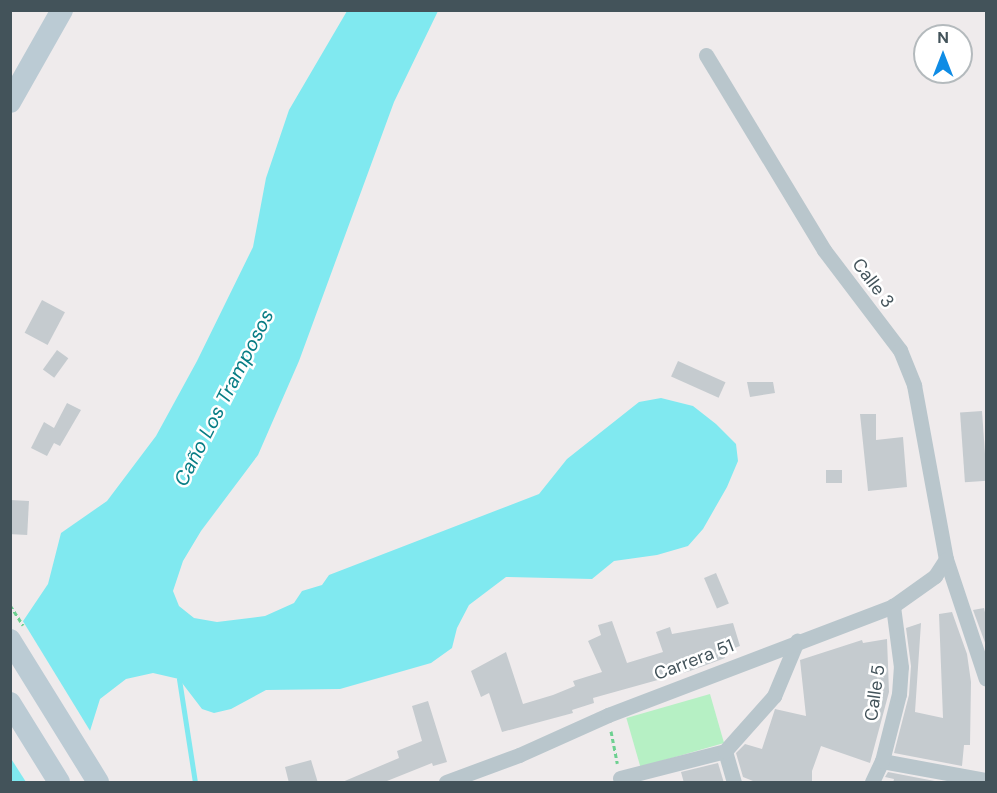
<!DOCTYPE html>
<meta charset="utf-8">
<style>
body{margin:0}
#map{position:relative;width:997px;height:793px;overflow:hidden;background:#efebec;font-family:"DM Sans",sans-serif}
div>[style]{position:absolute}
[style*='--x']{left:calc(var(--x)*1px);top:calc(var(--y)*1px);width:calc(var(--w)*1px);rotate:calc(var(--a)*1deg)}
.green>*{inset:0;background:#b6f0c4;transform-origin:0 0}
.water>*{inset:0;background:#80e9f0}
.pier>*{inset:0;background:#efebec}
.stream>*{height:5px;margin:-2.5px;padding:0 2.5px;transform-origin:2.5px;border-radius:2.5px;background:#80e9f0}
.building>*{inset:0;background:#c5cbcf;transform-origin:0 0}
.path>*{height:3px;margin-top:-1.5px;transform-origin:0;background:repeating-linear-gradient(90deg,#6dd090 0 4.5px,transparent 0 7.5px)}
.street>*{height:15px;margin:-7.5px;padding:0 7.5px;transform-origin:7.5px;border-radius:7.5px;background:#b9c6cc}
.secondary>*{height:22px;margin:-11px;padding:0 11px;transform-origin:11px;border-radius:11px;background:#bbcbd4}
span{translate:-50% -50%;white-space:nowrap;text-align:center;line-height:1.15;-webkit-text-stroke:5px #fff;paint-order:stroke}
.street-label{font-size:18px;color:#43535a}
.water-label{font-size:20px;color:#087d85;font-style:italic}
.frame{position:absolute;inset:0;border:12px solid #43535a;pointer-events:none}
.north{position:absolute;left:913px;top:24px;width:60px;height:60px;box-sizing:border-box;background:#fff;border:2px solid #b4babd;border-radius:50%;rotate:0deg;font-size:16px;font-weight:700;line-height:24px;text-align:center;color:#43535a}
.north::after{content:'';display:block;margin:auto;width:21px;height:27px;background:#0f8ce5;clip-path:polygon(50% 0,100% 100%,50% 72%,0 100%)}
</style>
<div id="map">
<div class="green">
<div style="left:710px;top:694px;width:51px;height:87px;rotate:74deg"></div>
</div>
<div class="water">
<div style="clip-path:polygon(347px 11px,438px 11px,394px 102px,299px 361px,258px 455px,201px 531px,183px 561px,173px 591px,179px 606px,194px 618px,217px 622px,265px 616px,294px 603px,302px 591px,322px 585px,329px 575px,539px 494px,567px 459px,639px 402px,661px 398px,693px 406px,716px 424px,736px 444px,738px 461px,727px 487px,703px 529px,688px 546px,657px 555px,614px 561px,592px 579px,506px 577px,469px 605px,457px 628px,452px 648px,431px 663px,340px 689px,266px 690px,231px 709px,214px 713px,202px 709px,179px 679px,153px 673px,126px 679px,100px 699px,74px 782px,11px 782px,11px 639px,48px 584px,61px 533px,107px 501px,156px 436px,197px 361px,253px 247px,266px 178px,289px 110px)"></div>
</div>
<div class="pier">
<div style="clip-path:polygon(21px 618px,92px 734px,77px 782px,26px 782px,10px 757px,10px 634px)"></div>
</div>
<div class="stream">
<div style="--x:179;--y:679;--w:104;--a:81.2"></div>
</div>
<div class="building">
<div style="left:42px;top:300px;width:26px;height:37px;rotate:28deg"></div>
<div style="left:57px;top:350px;width:14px;height:24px;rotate:36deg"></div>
<div style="left:678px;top:361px;width:52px;height:17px;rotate:24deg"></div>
<div style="clip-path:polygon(747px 382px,773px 382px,775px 393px,750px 397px)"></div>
<div style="clip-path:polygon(67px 403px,81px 410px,60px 446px,54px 443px,47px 456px,31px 448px,44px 422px,54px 428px)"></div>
<div style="left:982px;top:411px;width:70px;height:22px;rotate:86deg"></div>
<div style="clip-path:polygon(860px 414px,876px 414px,876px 440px,903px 437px,907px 487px,868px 491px)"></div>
<div style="left:826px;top:470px;width:16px;height:13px"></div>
<div style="left:10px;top:500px;width:19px;height:34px;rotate:3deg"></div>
<div style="left:716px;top:573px;width:33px;height:13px;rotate:67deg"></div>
<div style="clip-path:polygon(984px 608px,987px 621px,987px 648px,973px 610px)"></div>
<div style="clip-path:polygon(952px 612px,967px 654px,971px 682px,970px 745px,964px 745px,962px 766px,894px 753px,909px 695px,911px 666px,906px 628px,921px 623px,915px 712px,943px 718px,939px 614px)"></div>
<div style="clip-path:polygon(612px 621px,627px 663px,663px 652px,656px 632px,670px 627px,672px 634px,733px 623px,740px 646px,723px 652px,725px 658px,690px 671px,593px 698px,594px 703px,572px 710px,573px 713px,502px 732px,489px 693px,481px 697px,471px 671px,506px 652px,523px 704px,553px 695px,575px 686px,573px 681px,602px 672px,588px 641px,601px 635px,598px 625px)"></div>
<div style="clip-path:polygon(887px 639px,889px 692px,870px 763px,821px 746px,812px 771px,812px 783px,758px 783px,743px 777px,736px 753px,745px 744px,762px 749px,775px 709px,806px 716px,800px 660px,862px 640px,863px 643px)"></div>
<div style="clip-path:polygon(428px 701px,447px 762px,433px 766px,432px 763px,382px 783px,340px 783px,399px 758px,397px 751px,422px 741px,412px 706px)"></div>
<div style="clip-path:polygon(311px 760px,318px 783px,289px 783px,285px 767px)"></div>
<div style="clip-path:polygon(718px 763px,724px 783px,684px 783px,681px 772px)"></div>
<div style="clip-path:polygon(888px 772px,945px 783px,893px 783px,894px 779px,885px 777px)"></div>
</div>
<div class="path">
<div style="--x:10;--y:605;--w:24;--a:57"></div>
<div style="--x:611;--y:731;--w:33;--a:79"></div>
</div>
<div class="street">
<div style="--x:706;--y:55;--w:228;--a:58.8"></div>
<div style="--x:824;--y:250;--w:126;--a:52.8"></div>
<div style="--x:900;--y:350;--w:38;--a:68"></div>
<div style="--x:914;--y:385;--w:177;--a:79.6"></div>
<div style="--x:946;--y:559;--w:126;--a:71.6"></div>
<div style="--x:725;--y:751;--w:32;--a:74"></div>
<div style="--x:882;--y:761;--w:106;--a:10.4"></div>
<div style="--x:620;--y:778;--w:108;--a:-14.4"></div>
<div style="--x:725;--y:751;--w:74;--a:-48.3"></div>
<div style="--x:774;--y:696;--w:60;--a:-67.3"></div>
<div style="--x:446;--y:782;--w:78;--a:-20.3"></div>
<div style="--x:519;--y:755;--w:98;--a:-24.2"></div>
<div style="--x:608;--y:715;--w:305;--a:-20.9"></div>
<div style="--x:893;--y:606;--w:52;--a:-35.5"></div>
<div style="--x:935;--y:576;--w:20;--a:-57"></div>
<div style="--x:872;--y:782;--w:23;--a:-65"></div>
<div style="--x:882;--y:761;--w:69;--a:-75.8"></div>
<div style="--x:899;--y:694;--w:27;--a:-86"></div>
<div style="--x:901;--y:667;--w:62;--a:-97.5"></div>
</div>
<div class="secondary">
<div style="--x:10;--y:102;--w:106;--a:-60.5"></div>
<div style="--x:10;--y:640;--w:167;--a:58.2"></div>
<div style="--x:10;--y:703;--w:93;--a:58.2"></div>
</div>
<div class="street-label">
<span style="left:873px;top:283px;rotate:53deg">Calle 3</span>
<span style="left:694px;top:660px;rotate:-21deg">Carrera 51</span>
<span style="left:875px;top:693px;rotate:-82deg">Calle 5</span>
</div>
<div class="water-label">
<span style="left:224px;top:398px;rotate:-63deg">Caño Los Tramposos</span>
</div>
<div class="frame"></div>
<div class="north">N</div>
</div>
